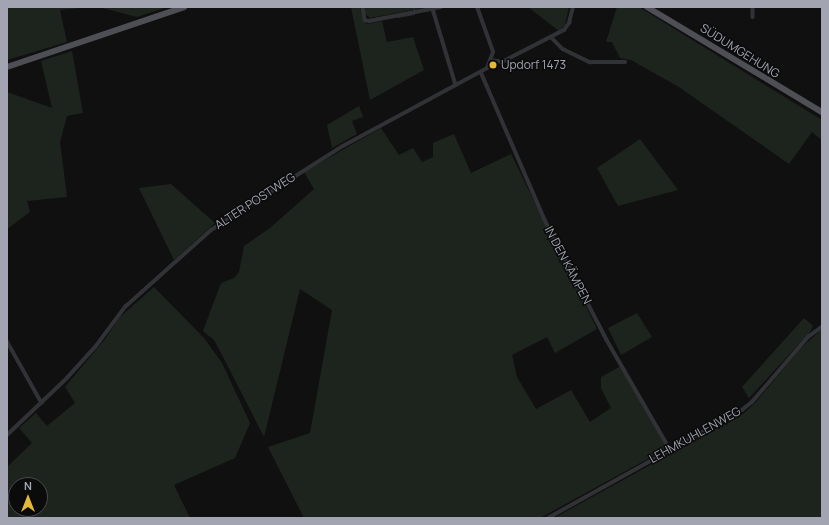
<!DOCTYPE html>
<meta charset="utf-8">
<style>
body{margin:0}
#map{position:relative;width:829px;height:525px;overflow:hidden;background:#101011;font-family:Manrope,sans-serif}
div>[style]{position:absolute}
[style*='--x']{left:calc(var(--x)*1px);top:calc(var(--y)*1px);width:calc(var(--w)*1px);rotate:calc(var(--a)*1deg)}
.green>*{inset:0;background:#1d241e}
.stream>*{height:1px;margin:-0.5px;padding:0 0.5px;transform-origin:0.5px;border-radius:0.5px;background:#2b3139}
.street>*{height:3.5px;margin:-1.75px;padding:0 1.75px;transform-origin:1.75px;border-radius:1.75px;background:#313236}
.primary>*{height:6px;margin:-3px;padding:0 3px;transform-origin:3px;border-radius:3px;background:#4e4e55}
.dots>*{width:11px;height:11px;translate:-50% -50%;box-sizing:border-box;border:2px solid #0b0b0c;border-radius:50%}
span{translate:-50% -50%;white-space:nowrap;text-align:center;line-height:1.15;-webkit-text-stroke:3px #0b0b0c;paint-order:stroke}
.street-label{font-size:12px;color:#a2a5b1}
.poi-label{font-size:12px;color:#a2a5b1}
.left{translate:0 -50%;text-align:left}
.frame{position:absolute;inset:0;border:8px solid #a2a5b1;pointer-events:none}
.north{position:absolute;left:8px;top:477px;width:40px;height:40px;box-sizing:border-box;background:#0b0b0c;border:1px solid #47494e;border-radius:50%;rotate:0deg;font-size:11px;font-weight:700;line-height:16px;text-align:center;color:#a2a5b1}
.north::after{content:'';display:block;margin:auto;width:14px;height:18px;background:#e5b835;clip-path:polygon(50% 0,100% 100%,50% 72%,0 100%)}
</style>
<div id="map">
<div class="green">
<div style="clip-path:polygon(7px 7px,94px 7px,60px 10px,67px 42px,7px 60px)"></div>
<div style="clip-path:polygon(99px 7px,163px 7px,164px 8px,137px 17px)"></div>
<div style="clip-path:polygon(351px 7px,360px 7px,363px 19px,367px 24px,382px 21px,387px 42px,413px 37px,424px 70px,370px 100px)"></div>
<div style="clip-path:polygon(365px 7px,423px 7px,423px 8px,370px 18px,365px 14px)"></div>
<div style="clip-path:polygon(528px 7px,569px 7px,565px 25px,559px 31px)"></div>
<div style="clip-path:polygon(617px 7px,639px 7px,822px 120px,822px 140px,812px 132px,789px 164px,679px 87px,631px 60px,620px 58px,612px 42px,606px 42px)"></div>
<div style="clip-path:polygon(72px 51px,83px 113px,67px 116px,60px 142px,67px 197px,27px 201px,30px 212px,7px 229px,7px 92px,52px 108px,41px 61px)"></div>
<div style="clip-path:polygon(359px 106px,363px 117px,352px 121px,357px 134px,332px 148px,327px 125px)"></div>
<div style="clip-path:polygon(381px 128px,399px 155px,413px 148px,422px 162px,433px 157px,433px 143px,454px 134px,471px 173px,511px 154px,597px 329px,555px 353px,547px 337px,512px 355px,517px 377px,536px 409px,571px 390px,590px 422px,611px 408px,601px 388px,601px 377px,621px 366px,666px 446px,664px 450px,540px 518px,304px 518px,268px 447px,310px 433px,332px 310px,300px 289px,264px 437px,221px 353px,214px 340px,203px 331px,221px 283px,234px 278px,239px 272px,244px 246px,270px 228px,314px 189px,304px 172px)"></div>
<div style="clip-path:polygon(640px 139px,678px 190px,618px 206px,597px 168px)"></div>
<div style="clip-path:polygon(171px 184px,215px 223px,174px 260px,139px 188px)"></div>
<div style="clip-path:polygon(evenodd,154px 287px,204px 338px,222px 363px,250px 423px,235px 458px,174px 485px,190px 518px,7px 518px,7px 467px,32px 443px,19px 428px,36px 413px,47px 426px,75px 403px,65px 387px,105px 339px,119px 318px,154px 287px,16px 485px,40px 485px,40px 509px,16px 509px,16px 485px)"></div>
<div style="clip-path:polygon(637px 313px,652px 337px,621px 355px,608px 328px)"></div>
<div style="clip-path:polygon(804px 318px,813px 326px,810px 332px,749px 398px,742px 387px)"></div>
<div style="clip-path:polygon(822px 329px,822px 518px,554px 518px,743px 414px,755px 403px,800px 349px)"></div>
</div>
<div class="stream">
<div style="--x:414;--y:7;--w:3;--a:90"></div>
<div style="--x:397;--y:17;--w:17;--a:-10"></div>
</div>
<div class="street">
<div style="--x:363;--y:7;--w:13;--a:81"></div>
<div style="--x:365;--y:20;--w:4;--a:14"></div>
<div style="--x:369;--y:21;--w:73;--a:-11"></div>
<div style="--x:753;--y:7;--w:10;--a:90"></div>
<div style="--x:433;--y:9;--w:79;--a:73.2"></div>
<div style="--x:551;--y:37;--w:17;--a:45"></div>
<div style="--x:563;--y:49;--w:30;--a:26"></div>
<div style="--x:590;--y:62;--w:35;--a:0"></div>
<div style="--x:492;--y:60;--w:10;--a:11"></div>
<div style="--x:502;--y:62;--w:70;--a:-27.3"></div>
<div style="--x:564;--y:30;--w:9;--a:-54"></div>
<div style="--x:569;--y:23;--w:16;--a:-76"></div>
<div style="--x:481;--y:72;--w:161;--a:66.6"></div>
<div style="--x:545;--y:220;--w:135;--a:62.7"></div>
<div style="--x:607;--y:340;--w:126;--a:60"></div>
<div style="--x:7;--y:341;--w:71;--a:60.6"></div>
<div style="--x:7;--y:435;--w:83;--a:-43.5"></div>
<div style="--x:67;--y:378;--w:43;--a:-47.8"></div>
<div style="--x:96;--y:346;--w:49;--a:-53.4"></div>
<div style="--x:125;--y:307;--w:115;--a:-41.8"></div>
<div style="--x:211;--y:230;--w:156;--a:-32.5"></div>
<div style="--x:343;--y:146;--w:164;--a:-28.4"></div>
<div style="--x:487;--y:68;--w:17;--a:-69"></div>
<div style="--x:493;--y:52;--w:48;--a:-109.6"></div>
<div style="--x:548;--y:518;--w:222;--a:-29.1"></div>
<div style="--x:742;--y:410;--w:13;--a:-39"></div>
<div style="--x:752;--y:402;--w:86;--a:-49.3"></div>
<div style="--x:808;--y:337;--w:17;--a:-36"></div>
</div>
<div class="primary">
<div style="--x:647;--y:7;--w:204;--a:31"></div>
<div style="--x:7;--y:67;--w:187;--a:-18.7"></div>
</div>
<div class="dots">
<div style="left:493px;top:65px;background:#e5b835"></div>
</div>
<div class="street-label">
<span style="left:740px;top:51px;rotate:32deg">SÜDUMGEHUNG</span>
<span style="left:255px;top:201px;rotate:-33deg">ALTER POSTWEG</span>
<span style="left:568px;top:265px;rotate:62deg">IN DEN KÄMPEN</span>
<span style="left:695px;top:435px;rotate:-29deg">LEHMKUHLENWEG</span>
</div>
<div class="poi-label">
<span class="left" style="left:501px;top:65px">Updorf 1473</span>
</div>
<div class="frame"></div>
<div class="north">N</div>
</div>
